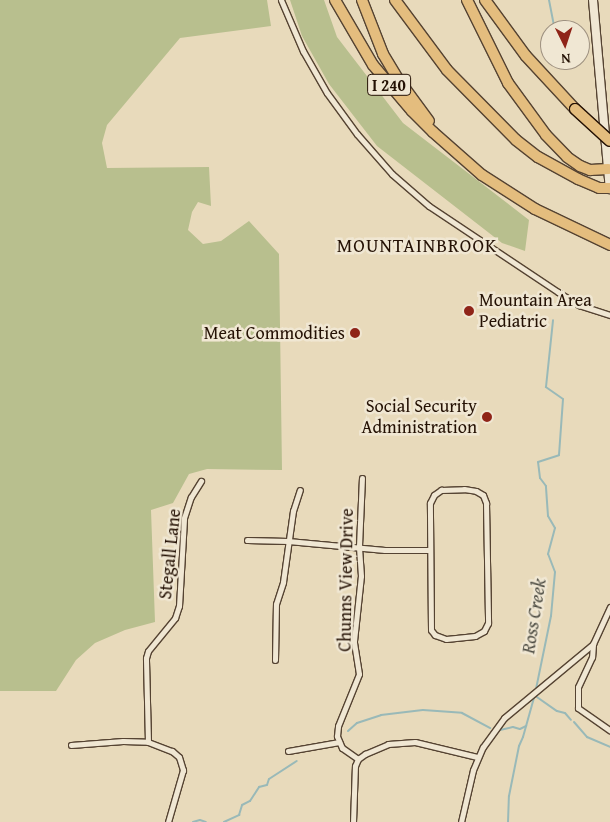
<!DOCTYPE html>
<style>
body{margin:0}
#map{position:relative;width:610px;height:822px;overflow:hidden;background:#e8dabb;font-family:"Gentium Book Plus",serif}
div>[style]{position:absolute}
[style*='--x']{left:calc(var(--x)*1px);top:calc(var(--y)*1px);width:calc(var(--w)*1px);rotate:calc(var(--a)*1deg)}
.green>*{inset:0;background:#b8bf8e}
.stream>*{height:2px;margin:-1px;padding:0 1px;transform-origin:1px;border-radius:1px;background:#99b9b8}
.roads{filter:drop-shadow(1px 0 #554332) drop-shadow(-1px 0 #554332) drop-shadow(0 1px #554332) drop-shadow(0 -1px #554332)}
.street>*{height:5px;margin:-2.5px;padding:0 2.5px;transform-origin:2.5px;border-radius:2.5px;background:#f0e7d3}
.secondary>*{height:8px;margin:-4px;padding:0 4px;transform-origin:4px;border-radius:4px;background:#f0e7d3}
.highway>*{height:10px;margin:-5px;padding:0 5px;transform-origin:5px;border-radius:5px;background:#e4bd7e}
.bridges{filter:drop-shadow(1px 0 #241104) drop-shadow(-1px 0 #241104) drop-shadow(0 1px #241104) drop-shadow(0 -1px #241104)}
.highway-bridge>*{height:10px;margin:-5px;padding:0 5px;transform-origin:5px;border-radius:5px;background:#e4bd7e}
.dots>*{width:14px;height:14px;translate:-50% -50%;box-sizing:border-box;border:2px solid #f0e7d3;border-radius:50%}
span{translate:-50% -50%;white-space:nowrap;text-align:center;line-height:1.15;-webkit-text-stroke:5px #f0e7d3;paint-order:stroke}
.shield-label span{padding:1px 4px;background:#f0e7d3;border:1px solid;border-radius:4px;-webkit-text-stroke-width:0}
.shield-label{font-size:16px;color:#241104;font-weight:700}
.poi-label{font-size:18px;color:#241104}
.left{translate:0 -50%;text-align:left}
.right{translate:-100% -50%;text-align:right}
.street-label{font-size:18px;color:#241104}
.neighbourhood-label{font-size:19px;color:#241104;letter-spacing:1px}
.water-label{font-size:19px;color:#4d4c43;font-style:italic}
.north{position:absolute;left:540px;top:20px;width:50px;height:50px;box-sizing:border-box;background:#f0e7d3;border:1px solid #9e9180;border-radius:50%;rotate:176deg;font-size:14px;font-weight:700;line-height:20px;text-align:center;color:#241104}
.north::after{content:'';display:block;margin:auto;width:18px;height:22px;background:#8f2418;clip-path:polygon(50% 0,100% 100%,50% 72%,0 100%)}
</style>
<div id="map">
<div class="green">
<div style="clip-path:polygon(0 0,267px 0,271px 26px,180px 38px,107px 125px,102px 143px,107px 168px,209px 167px,211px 206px,198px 202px,192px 212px,188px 230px,203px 244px,221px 241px,249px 221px,279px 254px,282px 470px,207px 469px,189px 474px,173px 503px,151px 510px,155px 622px,125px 630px,95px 643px,76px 660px,56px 691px,0 691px)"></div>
<div style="clip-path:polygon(290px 0,324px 0,337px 37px,403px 123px,529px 220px,525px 251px,502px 243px,377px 146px,329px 84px,302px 36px)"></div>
</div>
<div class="stream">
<div style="--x:549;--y:0;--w:31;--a:79"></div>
<div style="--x:536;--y:689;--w:75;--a:-78.4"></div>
<div style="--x:551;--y:616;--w:44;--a:-84.8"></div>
<div style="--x:555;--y:572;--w:19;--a:-111"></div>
<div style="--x:548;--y:554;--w:27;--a:-75"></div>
<div style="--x:555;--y:528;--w:14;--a:-120"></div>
<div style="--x:548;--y:516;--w:30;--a:-94"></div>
<div style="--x:546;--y:486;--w:10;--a:-127"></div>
<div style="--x:540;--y:478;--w:16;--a:-97"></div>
<div style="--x:538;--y:462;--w:22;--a:-18"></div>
<div style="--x:559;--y:455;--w:56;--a:-85.9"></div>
<div style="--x:563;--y:399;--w:21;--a:-145"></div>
<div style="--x:546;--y:387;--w:67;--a:-84"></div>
<div style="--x:534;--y:695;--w:28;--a:35"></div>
<div style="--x:557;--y:711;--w:8;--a:14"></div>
<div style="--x:565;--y:713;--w:9;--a:49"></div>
<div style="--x:574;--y:722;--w:20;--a:49"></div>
<div style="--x:587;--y:737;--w:25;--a:23"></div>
<div style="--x:500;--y:730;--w:13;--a:-13"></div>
<div style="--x:513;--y:727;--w:7;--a:16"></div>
<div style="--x:520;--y:729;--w:7;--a:-27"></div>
<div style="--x:348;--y:731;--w:12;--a:-42"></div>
<div style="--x:357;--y:723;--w:25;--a:-18"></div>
<div style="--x:381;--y:715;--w:42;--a:-6.8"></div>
<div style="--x:423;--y:710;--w:39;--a:4"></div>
<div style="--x:462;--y:713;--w:32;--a:28"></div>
<div style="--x:193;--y:822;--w:7;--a:-16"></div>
<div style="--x:200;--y:820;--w:6;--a:18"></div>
<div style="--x:224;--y:822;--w:17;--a:-25"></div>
<div style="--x:239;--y:815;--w:10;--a:-73"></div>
<div style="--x:242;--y:805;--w:9;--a:-27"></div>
<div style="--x:250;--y:801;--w:17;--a:-57"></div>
<div style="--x:259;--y:787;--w:8;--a:-14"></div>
<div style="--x:267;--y:785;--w:6;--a:-72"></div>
<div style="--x:269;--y:779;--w:33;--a:-33"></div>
<div style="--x:508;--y:822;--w:26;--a:-88"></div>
<div style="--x:509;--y:796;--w:51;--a:-78.7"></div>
<div style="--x:519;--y:746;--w:10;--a:-66"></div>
<div style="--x:523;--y:737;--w:45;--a:-74.4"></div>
</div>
<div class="roads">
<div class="street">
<div style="--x:281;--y:0;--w:56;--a:66.7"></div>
<div style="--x:303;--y:51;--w:48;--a:60.3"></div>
<div style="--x:327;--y:93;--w:51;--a:53.8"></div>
<div style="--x:357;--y:134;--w:53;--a:48.8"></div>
<div style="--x:392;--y:174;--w:49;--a:40.9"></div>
<div style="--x:429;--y:206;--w:155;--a:33.7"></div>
<div style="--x:558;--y:292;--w:25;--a:32"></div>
<div style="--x:579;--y:305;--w:33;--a:18"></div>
<div style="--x:464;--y:489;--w:12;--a:9"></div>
<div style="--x:476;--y:491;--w:8;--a:30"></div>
<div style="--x:483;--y:495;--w:9;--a:69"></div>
<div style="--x:486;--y:503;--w:120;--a:89"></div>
<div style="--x:488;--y:623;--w:9;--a:117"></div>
<div style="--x:484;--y:631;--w:10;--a:151"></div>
<div style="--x:475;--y:636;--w:29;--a:174"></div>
<div style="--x:446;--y:639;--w:12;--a:-160"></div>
<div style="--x:435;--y:635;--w:6;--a:-129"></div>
<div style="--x:431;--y:630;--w:127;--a:-90.5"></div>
<div style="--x:430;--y:503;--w:9;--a:-63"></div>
<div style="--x:434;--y:495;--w:9;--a:-36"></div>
<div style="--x:441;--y:490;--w:23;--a:-2"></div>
<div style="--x:247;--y:540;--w:41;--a:1.4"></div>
<div style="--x:288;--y:541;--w:97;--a:5.3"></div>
<div style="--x:385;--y:550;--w:45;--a:0"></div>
<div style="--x:593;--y:644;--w:13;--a:94"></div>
<div style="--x:592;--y:657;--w:33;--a:115"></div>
<div style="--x:578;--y:687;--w:21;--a:90"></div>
<div style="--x:578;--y:708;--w:39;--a:35"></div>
<div style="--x:275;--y:660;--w:56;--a:-89"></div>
<div style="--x:276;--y:604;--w:23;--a:-72"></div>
<div style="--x:283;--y:582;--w:72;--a:-82"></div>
<div style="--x:293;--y:511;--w:22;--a:-72"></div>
<div style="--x:148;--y:742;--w:84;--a:-91.4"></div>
<div style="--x:146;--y:658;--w:7;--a:-74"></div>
<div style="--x:148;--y:651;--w:43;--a:-50.7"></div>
<div style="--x:175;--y:618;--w:13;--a:-72"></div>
<div style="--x:179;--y:606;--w:88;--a:-86.7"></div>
<div style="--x:184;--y:518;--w:22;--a:-72"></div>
<div style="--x:191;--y:497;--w:19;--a:-58"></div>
<div style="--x:71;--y:745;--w:52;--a:-4.4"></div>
<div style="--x:123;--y:741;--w:25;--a:2"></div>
<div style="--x:148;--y:742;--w:26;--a:21"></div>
<div style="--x:172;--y:751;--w:9;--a:41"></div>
<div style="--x:179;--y:757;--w:14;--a:73"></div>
<div style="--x:183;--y:770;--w:54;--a:106.1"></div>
<div style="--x:288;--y:751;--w:52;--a:-10"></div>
<div style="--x:358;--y:759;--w:19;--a:-145"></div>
<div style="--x:342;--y:748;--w:13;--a:-113"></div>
<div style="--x:337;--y:736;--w:10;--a:-84"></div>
<div style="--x:338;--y:726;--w:56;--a:-68"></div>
<div style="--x:359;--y:674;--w:33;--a:-99"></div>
<div style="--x:354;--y:641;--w:65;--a:-83.9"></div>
<div style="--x:361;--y:576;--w:30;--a:-94"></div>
<div style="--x:359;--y:546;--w:68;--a:-87.5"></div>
<div style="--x:353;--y:822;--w:56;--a:-88"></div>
<div style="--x:355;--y:766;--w:8;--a:-67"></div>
<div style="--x:358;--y:759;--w:9;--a:-36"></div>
<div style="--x:365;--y:754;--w:25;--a:-23"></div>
<div style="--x:388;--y:744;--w:27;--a:-4"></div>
<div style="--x:415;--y:742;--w:64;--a:13.6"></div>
<div style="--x:461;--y:822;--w:53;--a:-77"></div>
<div style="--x:473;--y:770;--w:25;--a:-67"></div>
<div style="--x:483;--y:747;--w:36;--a:-54"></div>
<div style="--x:504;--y:718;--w:116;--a:-39.7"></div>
<div style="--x:593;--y:644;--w:41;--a:-65.3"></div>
</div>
<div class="secondary">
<div style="--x:593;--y:0;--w:190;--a:84.9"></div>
</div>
<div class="highway">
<div style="--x:335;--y:0;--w:75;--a:59.7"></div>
<div style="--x:373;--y:65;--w:60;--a:49.7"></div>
<div style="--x:412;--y:111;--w:30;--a:45"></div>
<div style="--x:433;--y:132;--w:65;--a:41.3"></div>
<div style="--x:482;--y:175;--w:63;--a:32.7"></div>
<div style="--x:535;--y:209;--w:83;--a:25.6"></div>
<div style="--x:362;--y:0;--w:58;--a:68.7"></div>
<div style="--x:383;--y:54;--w:29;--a:59"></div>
<div style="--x:398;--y:79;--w:52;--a:53.6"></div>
<div style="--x:395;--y:0;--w:87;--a:53.4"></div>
<div style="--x:447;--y:70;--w:98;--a:45.4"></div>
<div style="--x:516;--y:140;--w:28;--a:38"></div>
<div style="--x:538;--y:157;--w:46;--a:28.8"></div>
<div style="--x:578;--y:179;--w:23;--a:23"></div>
<div style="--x:599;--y:188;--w:11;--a:0"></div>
<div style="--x:467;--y:0;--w:93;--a:63.7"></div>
<div style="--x:508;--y:83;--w:64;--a:53.8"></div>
<div style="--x:546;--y:135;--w:30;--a:46"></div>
<div style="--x:567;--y:157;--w:16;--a:35"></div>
<div style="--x:580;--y:166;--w:11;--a:22"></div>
<div style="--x:590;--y:170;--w:18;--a:-3"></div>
<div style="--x:485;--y:0;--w:69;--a:53.8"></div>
<div style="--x:526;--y:56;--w:72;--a:47.2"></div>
</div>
</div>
<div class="bridges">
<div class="highway-bridge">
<div style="--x:575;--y:109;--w:47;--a:42.4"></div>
</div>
</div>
<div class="dots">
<div style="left:469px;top:311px;background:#8f2418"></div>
<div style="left:355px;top:333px;background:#8f2418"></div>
<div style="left:487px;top:417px;background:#8f2418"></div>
</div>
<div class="shield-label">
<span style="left:389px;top:85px">I 240</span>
</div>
<div class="poi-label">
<span class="left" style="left:479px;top:311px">Mountain Area<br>Pediatric</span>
<span class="right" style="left:345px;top:333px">Meat Commodities</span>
<span class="right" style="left:477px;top:417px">Social Security<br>Administration</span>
</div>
<div class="street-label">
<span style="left:170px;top:554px;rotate:-84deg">Stegall Lane</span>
<span style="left:346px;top:580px;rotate:-89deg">Chunns View Drive</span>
</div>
<div class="neighbourhood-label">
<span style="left:417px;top:246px">MOUNTAINBROOK</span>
</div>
<div class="water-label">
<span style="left:534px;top:616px;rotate:-81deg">Ross Creek</span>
</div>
<div class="north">N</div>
</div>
